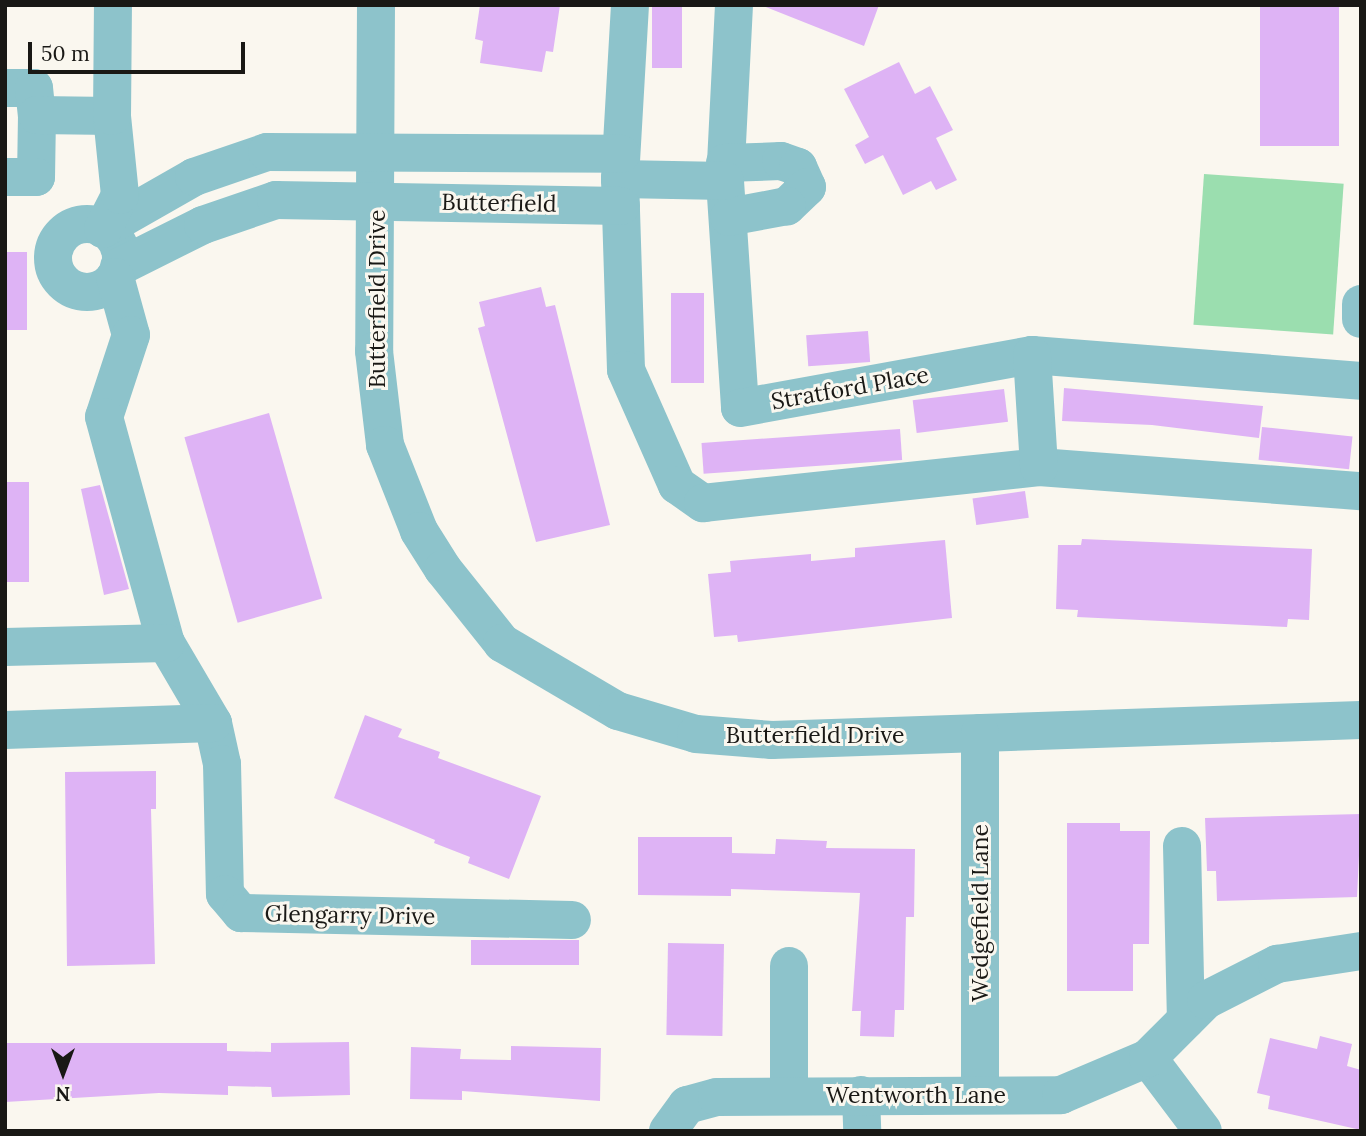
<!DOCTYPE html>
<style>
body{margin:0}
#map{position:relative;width:1366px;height:1136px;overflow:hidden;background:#faf7ef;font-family:Lora,serif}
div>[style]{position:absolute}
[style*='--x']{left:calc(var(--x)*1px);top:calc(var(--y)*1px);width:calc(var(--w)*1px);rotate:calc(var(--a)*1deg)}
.green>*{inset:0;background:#9bdeaf;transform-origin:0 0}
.building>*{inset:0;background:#deb3f5;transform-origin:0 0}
.minor>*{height:38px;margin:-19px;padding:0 19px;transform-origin:19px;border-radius:19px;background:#8dc3cb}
.minor>.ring{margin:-19px;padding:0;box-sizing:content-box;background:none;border:38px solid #8dc3cb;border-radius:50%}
span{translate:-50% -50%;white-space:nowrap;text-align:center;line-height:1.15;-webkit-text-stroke:6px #faf7ef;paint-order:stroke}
.street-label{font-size:23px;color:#191815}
.frame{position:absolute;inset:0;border:7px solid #191815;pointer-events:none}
.north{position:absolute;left:28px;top:1038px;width:70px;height:70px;-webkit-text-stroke:5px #faf7ef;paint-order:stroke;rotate:180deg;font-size:19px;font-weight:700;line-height:28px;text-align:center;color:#191815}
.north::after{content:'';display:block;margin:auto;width:24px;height:32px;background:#191815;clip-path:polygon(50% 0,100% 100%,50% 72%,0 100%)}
.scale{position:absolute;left:28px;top:42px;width:217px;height:32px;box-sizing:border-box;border:4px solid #191815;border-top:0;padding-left:9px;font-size:21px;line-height:24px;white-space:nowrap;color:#191815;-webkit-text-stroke:5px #faf7ef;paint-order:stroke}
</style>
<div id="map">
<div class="green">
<div style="left:1204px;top:174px;width:140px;height:151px;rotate:4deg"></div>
</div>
<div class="building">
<div style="clip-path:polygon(480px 5px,560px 5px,553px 52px,546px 51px,542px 72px,480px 63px,483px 41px,475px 39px)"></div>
<div style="left:652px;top:5px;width:30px;height:63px"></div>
<div style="clip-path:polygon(761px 5px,879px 5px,864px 46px)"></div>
<div style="left:1260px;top:5px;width:79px;height:141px"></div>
<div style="clip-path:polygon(899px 62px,915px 94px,930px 86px,953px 130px,936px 138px,957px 180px,936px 190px,931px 181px,903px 195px,883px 155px,865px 164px,855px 145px,869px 137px,844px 89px)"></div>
<div style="left:5px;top:252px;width:22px;height:78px"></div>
<div style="clip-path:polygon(541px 287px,546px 307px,555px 305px,610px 525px,536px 542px,478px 328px,485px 326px,479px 302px)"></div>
<div style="left:671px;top:293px;width:33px;height:90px"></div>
<div style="left:868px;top:331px;width:31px;height:62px;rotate:86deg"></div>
<div style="clip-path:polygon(1064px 388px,1263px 406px,1259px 438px,1152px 425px,1062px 421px)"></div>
<div style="left:1004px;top:389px;width:33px;height:92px;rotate:83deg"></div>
<div style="left:269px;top:413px;width:193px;height:88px;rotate:74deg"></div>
<div style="left:1262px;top:427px;width:91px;height:33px;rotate:6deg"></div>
<div style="left:900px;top:429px;width:31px;height:199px;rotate:86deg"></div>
<div style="left:5px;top:482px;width:24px;height:100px"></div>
<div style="clip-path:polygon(100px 485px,129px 589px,104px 595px,81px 489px)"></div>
<div style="left:1025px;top:491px;width:27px;height:53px;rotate:82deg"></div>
<div style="clip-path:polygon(1082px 539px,1312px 549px,1309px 620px,1288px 619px,1287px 627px,1077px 617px,1078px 610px,1056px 609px,1058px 545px,1081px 545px)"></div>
<div style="clip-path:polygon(945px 540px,952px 618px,738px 642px,737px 635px,714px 637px,708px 574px,731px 572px,730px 561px,811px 554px,811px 561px,855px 557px,855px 548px)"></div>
<div style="clip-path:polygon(365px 715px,402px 729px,398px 737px,440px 752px,438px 758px,541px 796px,509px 879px,468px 863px,470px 857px,434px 843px,435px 840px,334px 798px)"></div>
<div style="clip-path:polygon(156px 771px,156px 809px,151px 809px,155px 964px,67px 966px,65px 772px)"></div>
<div style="clip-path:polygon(1361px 814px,1357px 897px,1217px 901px,1216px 871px,1207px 871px,1205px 818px)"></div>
<div style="clip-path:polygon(1067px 823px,1120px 823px,1120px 831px,1150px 831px,1149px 944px,1133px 944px,1133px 991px,1067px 991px)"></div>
<div style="clip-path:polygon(638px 837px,732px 837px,732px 853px,775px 854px,776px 839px,827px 841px,826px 848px,915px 849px,914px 917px,906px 917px,904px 1010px,895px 1010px,894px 1037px,860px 1036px,861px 1011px,852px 1011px,860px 893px,731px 889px,731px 896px,638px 895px)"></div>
<div style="left:471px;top:940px;width:108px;height:25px"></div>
<div style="left:668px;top:943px;width:56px;height:92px;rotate:1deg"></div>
<div style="clip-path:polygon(1320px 1036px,1352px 1044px,1347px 1066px,1361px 1070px,1361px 1130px,1268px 1109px,1270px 1096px,1257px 1093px,1270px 1038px,1317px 1049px)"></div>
<div style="clip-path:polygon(349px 1042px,350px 1095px,272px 1097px,271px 1087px,228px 1086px,228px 1095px,159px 1093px,5px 1102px,5px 1043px,227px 1043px,227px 1051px,271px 1052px,271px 1043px)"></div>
<div style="clip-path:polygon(511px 1046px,601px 1048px,600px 1101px,462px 1091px,462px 1100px,410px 1099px,411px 1047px,461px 1049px,460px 1059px,511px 1060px)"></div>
</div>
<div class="minor">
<div style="--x:376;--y:5;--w:346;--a:90.3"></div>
<div style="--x:374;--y:351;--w:95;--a:83.3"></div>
<div style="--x:385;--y:445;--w:92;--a:68.4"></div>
<div style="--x:419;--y:531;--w:45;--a:57.7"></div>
<div style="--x:443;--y:569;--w:95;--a:51.4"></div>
<div style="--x:502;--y:643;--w:134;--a:30.4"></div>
<div style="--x:618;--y:711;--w:81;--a:16.4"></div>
<div style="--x:696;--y:734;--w:76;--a:4.5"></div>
<div style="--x:772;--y:740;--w:589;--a:-1.94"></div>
<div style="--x:630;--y:5;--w:174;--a:93.3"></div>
<div style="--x:620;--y:179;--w:191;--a:88.2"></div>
<div style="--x:626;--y:370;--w:126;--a:66.1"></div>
<div style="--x:677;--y:485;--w:32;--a:35"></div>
<div style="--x:703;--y:503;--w:338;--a:-6.1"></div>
<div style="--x:1039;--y:467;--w:323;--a:4.3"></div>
<div style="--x:734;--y:5;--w:176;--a:92.9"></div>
<div style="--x:725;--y:181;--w:227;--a:86.2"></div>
<div style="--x:740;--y:408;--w:297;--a:-10.3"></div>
<div style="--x:1032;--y:355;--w:330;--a:4.5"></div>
<div style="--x:5;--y:88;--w:29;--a:0"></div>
<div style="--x:34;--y:88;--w:27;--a:84"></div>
<div style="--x:37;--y:115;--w:62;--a:90.9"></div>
<div style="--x:36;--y:177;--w:31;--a:180"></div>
<div style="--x:37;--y:115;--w:75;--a:0.8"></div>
<div style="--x:725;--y:163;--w:56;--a:-2"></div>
<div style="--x:781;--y:161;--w:18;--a:19"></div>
<div style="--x:798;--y:167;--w:22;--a:66"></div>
<div style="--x:807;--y:187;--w:28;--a:136"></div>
<div style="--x:787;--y:206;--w:59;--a:169.3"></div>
<div style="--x:620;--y:179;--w:105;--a:1.1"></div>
<div class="ring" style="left:53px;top:224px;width:30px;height:30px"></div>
<div style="--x:103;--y:229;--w:105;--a:-29.7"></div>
<div style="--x:194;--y:177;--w:77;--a:-18.9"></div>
<div style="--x:267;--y:152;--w:354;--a:0.3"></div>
<div style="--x:103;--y:229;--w:38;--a:-63"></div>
<div style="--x:120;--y:195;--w:79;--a:-95.8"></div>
<div style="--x:112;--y:116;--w:111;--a:-89.5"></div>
<div style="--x:119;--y:267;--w:94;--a:-26.6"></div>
<div style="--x:203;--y:225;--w:77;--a:-18.9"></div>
<div style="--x:276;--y:200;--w:345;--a:1"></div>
<div style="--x:115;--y:277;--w:60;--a:74.6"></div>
<div style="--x:131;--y:335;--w:86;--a:108.2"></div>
<div style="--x:104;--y:417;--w:234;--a:74.7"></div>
<div style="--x:166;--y:643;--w:93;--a:59.6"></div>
<div style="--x:213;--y:723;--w:42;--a:77.6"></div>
<div style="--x:222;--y:764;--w:130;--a:88.7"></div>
<div style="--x:225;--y:894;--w:25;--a:50"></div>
<div style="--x:241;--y:913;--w:331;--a:1.2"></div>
<div style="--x:1361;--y:304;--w:15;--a:90"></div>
<div style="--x:1032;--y:355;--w:112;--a:86.4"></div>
<div style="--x:5;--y:647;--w:161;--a:-1.4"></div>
<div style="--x:5;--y:730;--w:208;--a:-1.9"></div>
<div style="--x:1182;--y:846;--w:174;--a:88.7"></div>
<div style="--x:789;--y:966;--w:130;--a:90"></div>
<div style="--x:1148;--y:1058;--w:91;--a:53"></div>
<div style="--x:980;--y:1094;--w:361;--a:-90"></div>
<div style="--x:861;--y:1095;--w:36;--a:88"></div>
<div style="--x:668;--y:1131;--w:32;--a:-54"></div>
<div style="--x:687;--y:1105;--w:31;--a:-15"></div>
<div style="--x:717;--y:1097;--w:344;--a:-0.3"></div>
<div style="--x:1061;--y:1095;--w:95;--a:-23"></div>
<div style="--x:1148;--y:1058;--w:82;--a:-45"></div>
<div style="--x:1206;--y:1000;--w:80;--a:-26.9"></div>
<div style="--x:1277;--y:964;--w:85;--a:-8.8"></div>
</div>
<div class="street-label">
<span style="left:499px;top:203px;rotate:1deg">Butterfield</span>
<span style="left:377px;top:299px;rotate:-90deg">Butterfield Drive</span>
<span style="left:850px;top:388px;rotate:-10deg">Stratford Place</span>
<span style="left:815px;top:735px">Butterfield Drive</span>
<span style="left:980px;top:913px;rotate:-90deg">Wedgefield Lane</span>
<span style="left:350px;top:915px;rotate:1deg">Glengarry Drive</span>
<span style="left:916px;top:1095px">Wentworth Lane</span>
</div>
<div class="frame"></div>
<div class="north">N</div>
<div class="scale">50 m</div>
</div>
